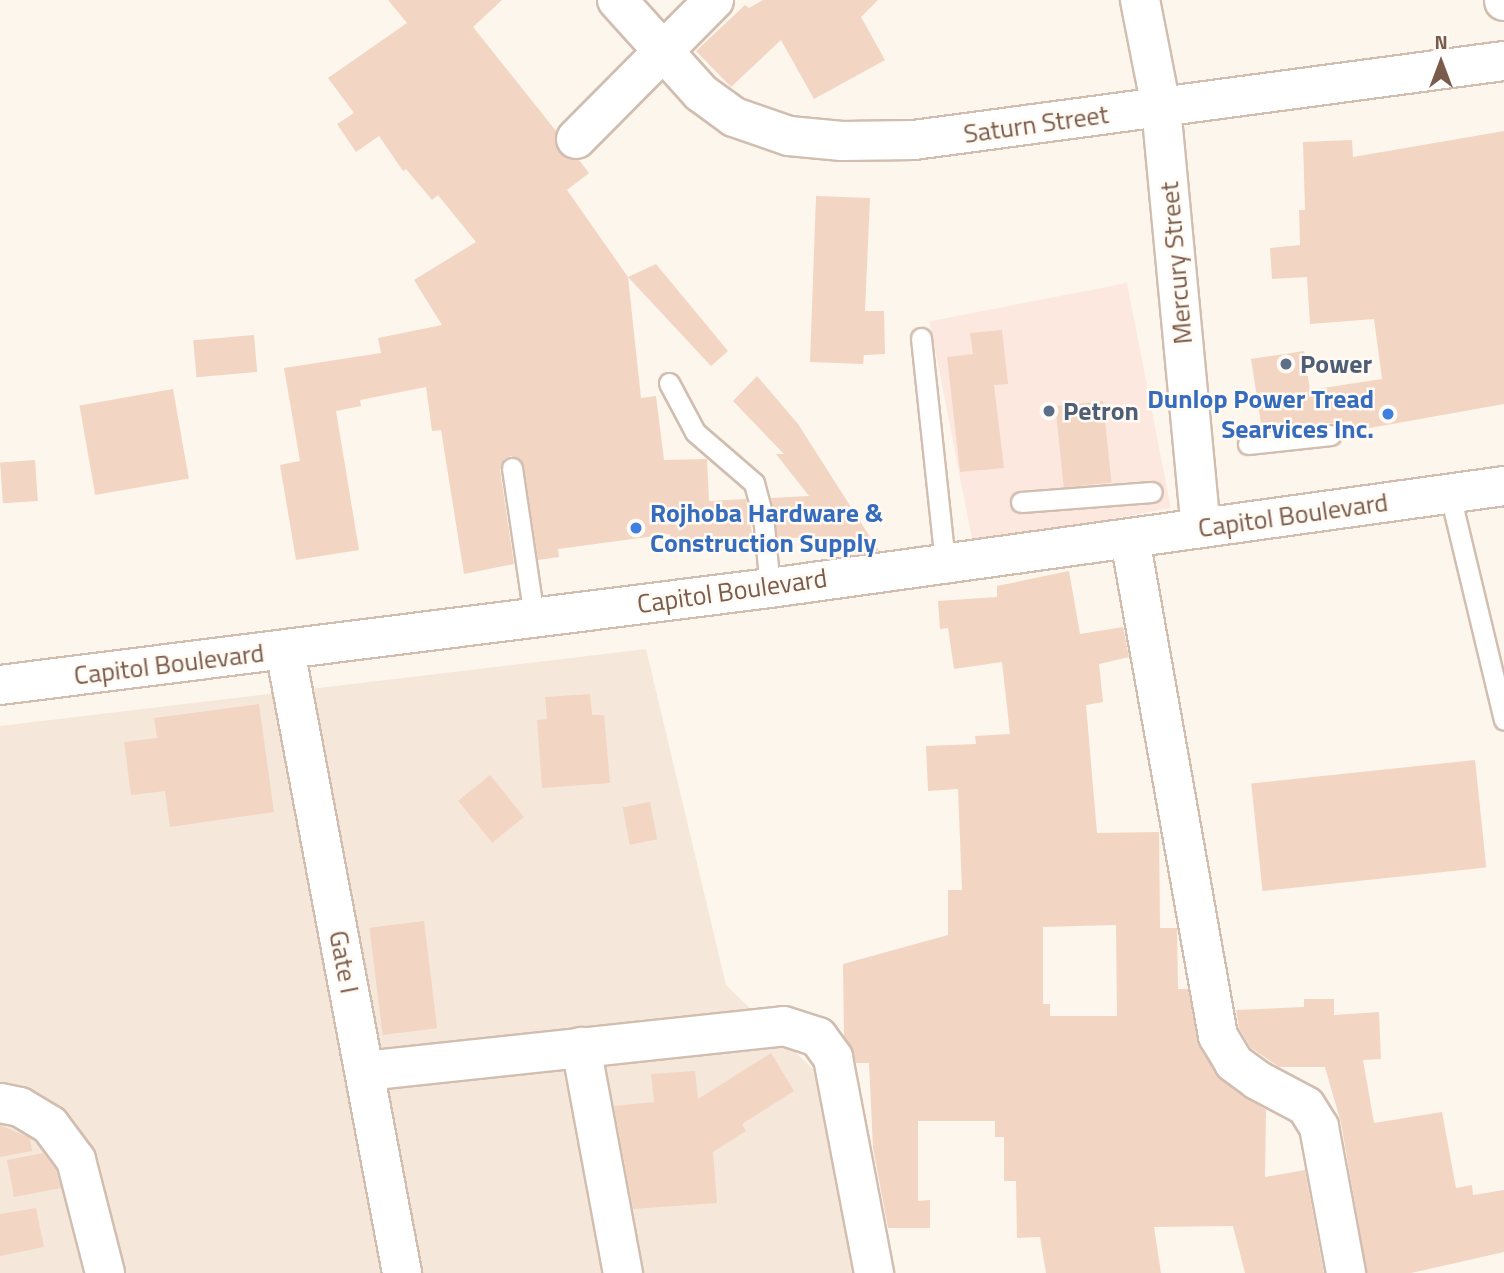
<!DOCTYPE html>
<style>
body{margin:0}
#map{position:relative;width:1504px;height:1273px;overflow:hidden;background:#fdf6ec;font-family:"Titillium Web",sans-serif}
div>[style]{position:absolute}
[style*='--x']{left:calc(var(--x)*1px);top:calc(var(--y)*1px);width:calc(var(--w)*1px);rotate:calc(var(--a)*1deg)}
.residential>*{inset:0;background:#f5e8da}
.commercial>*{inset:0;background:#fde8e0;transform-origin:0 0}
.building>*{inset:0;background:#f3d5c3;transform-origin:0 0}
.roads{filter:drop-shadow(2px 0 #d1beb0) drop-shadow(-2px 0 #d1beb0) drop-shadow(0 2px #d1beb0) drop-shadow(0 -2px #d1beb0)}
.lane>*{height:19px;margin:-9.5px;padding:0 9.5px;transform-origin:9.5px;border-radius:9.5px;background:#fff}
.street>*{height:38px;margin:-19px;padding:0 19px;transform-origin:19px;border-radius:19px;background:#fff}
.secondary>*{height:38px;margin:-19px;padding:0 19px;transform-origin:19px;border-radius:19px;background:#fff}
.dots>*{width:19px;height:19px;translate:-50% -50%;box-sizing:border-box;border:4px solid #fffaf3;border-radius:50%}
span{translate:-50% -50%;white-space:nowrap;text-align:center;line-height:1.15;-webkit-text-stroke:5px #fffaf3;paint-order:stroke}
.street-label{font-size:26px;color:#7a5c4d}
.service-label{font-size:26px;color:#4e5e75;font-weight:700}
.left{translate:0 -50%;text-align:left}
.shop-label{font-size:26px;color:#366cbe;font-weight:700}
.right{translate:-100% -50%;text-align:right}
.north{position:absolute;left:1406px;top:28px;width:70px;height:70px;-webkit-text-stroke:5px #fffaf3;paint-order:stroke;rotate:0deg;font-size:19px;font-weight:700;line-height:28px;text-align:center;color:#7a5c4d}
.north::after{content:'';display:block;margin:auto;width:24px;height:32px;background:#7a5c4d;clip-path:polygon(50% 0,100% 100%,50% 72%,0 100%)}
</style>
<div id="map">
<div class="residential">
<div style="clip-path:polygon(646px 649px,726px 985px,818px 1074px,865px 1273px,0 1273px,0 726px)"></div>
</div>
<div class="commercial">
<div style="left:1127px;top:283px;width:229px;height:201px;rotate:79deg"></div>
</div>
<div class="building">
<div style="clip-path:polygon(388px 0,502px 0,473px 27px,556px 131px,555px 144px,560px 154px,579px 160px,589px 173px,567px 190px,628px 277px,656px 264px,728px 351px,711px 366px,628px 277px,641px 398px,656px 396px,664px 460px,707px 459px,709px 501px,746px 499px,754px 545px,671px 552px,670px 534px,558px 549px,559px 557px,538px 560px,524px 466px,511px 456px,504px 459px,500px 470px,514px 564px,464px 574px,441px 430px,432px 431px,426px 387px,360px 400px,361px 406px,336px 411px,359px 550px,296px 560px,280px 465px,300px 461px,284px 368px,381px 353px,378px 338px,442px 325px,414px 280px,476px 242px,438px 195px,432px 200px,406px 169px,403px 171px,379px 136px,356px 152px,337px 124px,354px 113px,328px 78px,407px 23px)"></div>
<div style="clip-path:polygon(763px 0,878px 0,861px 17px,885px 60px,814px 99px,781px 40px,731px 87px,696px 51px,745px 5px,749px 8px)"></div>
<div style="clip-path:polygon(1504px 131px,1504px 404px,1353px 431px,1352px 421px,1262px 430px,1251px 359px,1304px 351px,1310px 390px,1382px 379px,1374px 319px,1310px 324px,1307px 277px,1272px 279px,1270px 248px,1300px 245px,1299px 210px,1305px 210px,1303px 142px,1352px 140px,1353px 157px)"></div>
<div style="clip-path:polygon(816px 196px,870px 198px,865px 311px,884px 311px,885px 354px,864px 355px,863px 364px,810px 362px)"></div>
<div style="clip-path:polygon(1002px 330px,1008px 384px,994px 385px,1004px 468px,960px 472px,947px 357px,973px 354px,970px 333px)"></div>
<div style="left:254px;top:335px;width:37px;height:61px;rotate:85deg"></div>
<div style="clip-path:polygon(757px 376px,798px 424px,879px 551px,855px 554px,841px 537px,777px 538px,771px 498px,809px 496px,776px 454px,784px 454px,733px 401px)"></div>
<div style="left:173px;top:389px;width:91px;height:95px;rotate:80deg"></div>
<div style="left:1103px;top:401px;width:82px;height:48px;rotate:84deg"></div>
<div style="left:35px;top:460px;width:41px;height:35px;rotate:86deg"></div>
<div style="clip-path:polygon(evenodd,1069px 571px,1080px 634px,1123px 627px,1129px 657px,1099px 664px,1103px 702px,1086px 705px,1097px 833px,1159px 832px,1160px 928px,1177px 928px,1178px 989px,1188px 989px,1199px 1047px,1221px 1080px,1266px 1110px,1265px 1177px,1305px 1170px,1324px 1273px,1245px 1273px,1233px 1226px,1154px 1227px,1161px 1273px,1046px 1273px,1040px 1237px,1017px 1238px,1016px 1181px,1004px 1181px,1004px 1137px,995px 1137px,995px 1121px,918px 1121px,918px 1201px,930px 1200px,930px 1228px,888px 1228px,873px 1148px,869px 1063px,856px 1063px,844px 1036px,843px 964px,948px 935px,948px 890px,962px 890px,958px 789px,928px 791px,926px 746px,976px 744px,975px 736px,1010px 734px,1002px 662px,954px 669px,948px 628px,940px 629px,938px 601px,997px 597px,997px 586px,1069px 571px,1116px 925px,1117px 1016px,1050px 1016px,1050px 1004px,1043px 1004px,1043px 927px,1116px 925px)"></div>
<div style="clip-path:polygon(590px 694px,592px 715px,604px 715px,610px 783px,542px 788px,537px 720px,547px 719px,545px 697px)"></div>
<div style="clip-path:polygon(259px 704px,274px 812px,170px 827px,165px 791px,131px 795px,124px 742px,157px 738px,154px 718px)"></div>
<div style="left:1475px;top:760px;width:108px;height:225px;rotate:84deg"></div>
<div style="left:490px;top:775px;width:54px;height:41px;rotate:51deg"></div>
<div style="left:650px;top:802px;width:38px;height:28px;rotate:79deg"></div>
<div style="left:424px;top:921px;width:108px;height:55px;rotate:83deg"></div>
<div style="clip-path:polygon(1304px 999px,1334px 999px,1334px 1015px,1379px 1012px,1381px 1059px,1363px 1060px,1374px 1123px,1442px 1112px,1456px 1188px,1472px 1185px,1473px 1195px,1504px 1190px,1504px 1252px,1411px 1273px,1367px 1273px,1341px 1123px,1325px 1067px,1279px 1067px,1251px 1048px,1239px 1028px,1236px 1010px,1304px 1007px)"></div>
<div style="clip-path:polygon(771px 1053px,794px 1091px,742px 1124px,746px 1131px,713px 1152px,717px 1203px,633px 1209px,614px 1106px,654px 1102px,651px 1074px,695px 1071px,698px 1099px)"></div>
<div style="clip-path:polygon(0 1125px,30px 1138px,32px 1151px,0 1157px)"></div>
<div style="clip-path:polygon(43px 1153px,56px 1170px,61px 1188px,14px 1197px,7px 1160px)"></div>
<div style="clip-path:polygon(36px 1208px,44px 1247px,0 1256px,0 1214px)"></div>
</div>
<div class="roads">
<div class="lane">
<div style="--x:921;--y:338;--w:224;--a:83.9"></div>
<div style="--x:669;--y:383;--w:55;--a:62"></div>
<div style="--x:695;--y:432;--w:78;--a:40.8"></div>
<div style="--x:754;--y:483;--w:34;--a:75"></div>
<div style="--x:763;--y:516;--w:72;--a:84.4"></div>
<div style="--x:1248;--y:444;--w:83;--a:-6.2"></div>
<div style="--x:512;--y:468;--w:151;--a:81.6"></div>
<div style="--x:1450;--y:495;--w:231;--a:76.5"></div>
<div style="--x:1021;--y:502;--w:131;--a:-4.4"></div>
</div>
<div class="street">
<div style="--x:617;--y:0;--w:125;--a:47.9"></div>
<div style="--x:701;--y:93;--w:41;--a:36"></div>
<div style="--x:734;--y:117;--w:58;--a:19.1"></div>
<div style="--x:789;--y:136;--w:53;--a:5.4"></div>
<div style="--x:842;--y:141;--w:72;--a:-0.8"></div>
<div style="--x:914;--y:140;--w:595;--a:-7.63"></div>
<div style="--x:1140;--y:0;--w:109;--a:78.9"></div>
<div style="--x:1161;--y:107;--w:423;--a:84.6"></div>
<div style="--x:1504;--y:0;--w:1;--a:90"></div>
<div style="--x:576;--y:139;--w:196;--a:-45.2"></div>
<div style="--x:1130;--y:539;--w:505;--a:79.96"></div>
<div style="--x:1218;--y:1036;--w:31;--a:59"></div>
<div style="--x:1234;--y:1063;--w:29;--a:36"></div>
<div style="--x:1257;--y:1080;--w:55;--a:28"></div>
<div style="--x:1306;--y:1106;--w:25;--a:58"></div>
<div style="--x:1319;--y:1127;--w:148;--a:79.5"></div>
<div style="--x:285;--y:650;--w:634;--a:79.36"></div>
<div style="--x:581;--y:1047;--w:230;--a:79.5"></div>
<div style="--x:365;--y:1071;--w:421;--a:-6.1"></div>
<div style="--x:784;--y:1026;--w:36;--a:18"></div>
<div style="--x:818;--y:1037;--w:26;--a:54"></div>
<div style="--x:833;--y:1058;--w:219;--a:79.2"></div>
<div style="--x:0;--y:1103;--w:20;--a:11"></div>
<div style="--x:20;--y:1107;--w:35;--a:31"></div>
<div style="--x:50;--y:1125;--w:44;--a:53.4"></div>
<div style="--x:76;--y:1160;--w:117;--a:75.6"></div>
</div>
<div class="secondary">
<div style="--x:0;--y:685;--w:776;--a:-7.18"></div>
<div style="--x:770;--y:588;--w:741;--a:-7.91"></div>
</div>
</div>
<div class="dots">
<div style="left:1286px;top:364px;background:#5c6f8a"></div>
<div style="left:1049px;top:411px;background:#5c6f8a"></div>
<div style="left:1388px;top:414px;background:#3f7fe0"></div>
<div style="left:636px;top:528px;background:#3f7fe0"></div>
</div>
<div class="street-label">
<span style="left:1036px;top:124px;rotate:-8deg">Saturn Street</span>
<span style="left:1176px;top:263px;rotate:-95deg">Mercury Street</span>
<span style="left:1293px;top:515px;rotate:-8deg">Capitol Boulevard</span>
<span style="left:732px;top:591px;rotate:-8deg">Capitol Boulevard</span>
<span style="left:169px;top:664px;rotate:-7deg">Capitol Boulevard</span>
<span style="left:344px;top:962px;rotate:79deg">Gate I</span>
</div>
<div class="service-label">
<span class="left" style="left:1300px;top:364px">Power</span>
<span class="left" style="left:1063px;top:411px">Petron</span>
</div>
<div class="shop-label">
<span class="right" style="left:1374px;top:414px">Dunlop Power Tread<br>Searvices Inc.</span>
<span class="left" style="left:650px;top:528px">Rojhoba Hardware &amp;<br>Construction Supply</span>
</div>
<div class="north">N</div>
</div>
